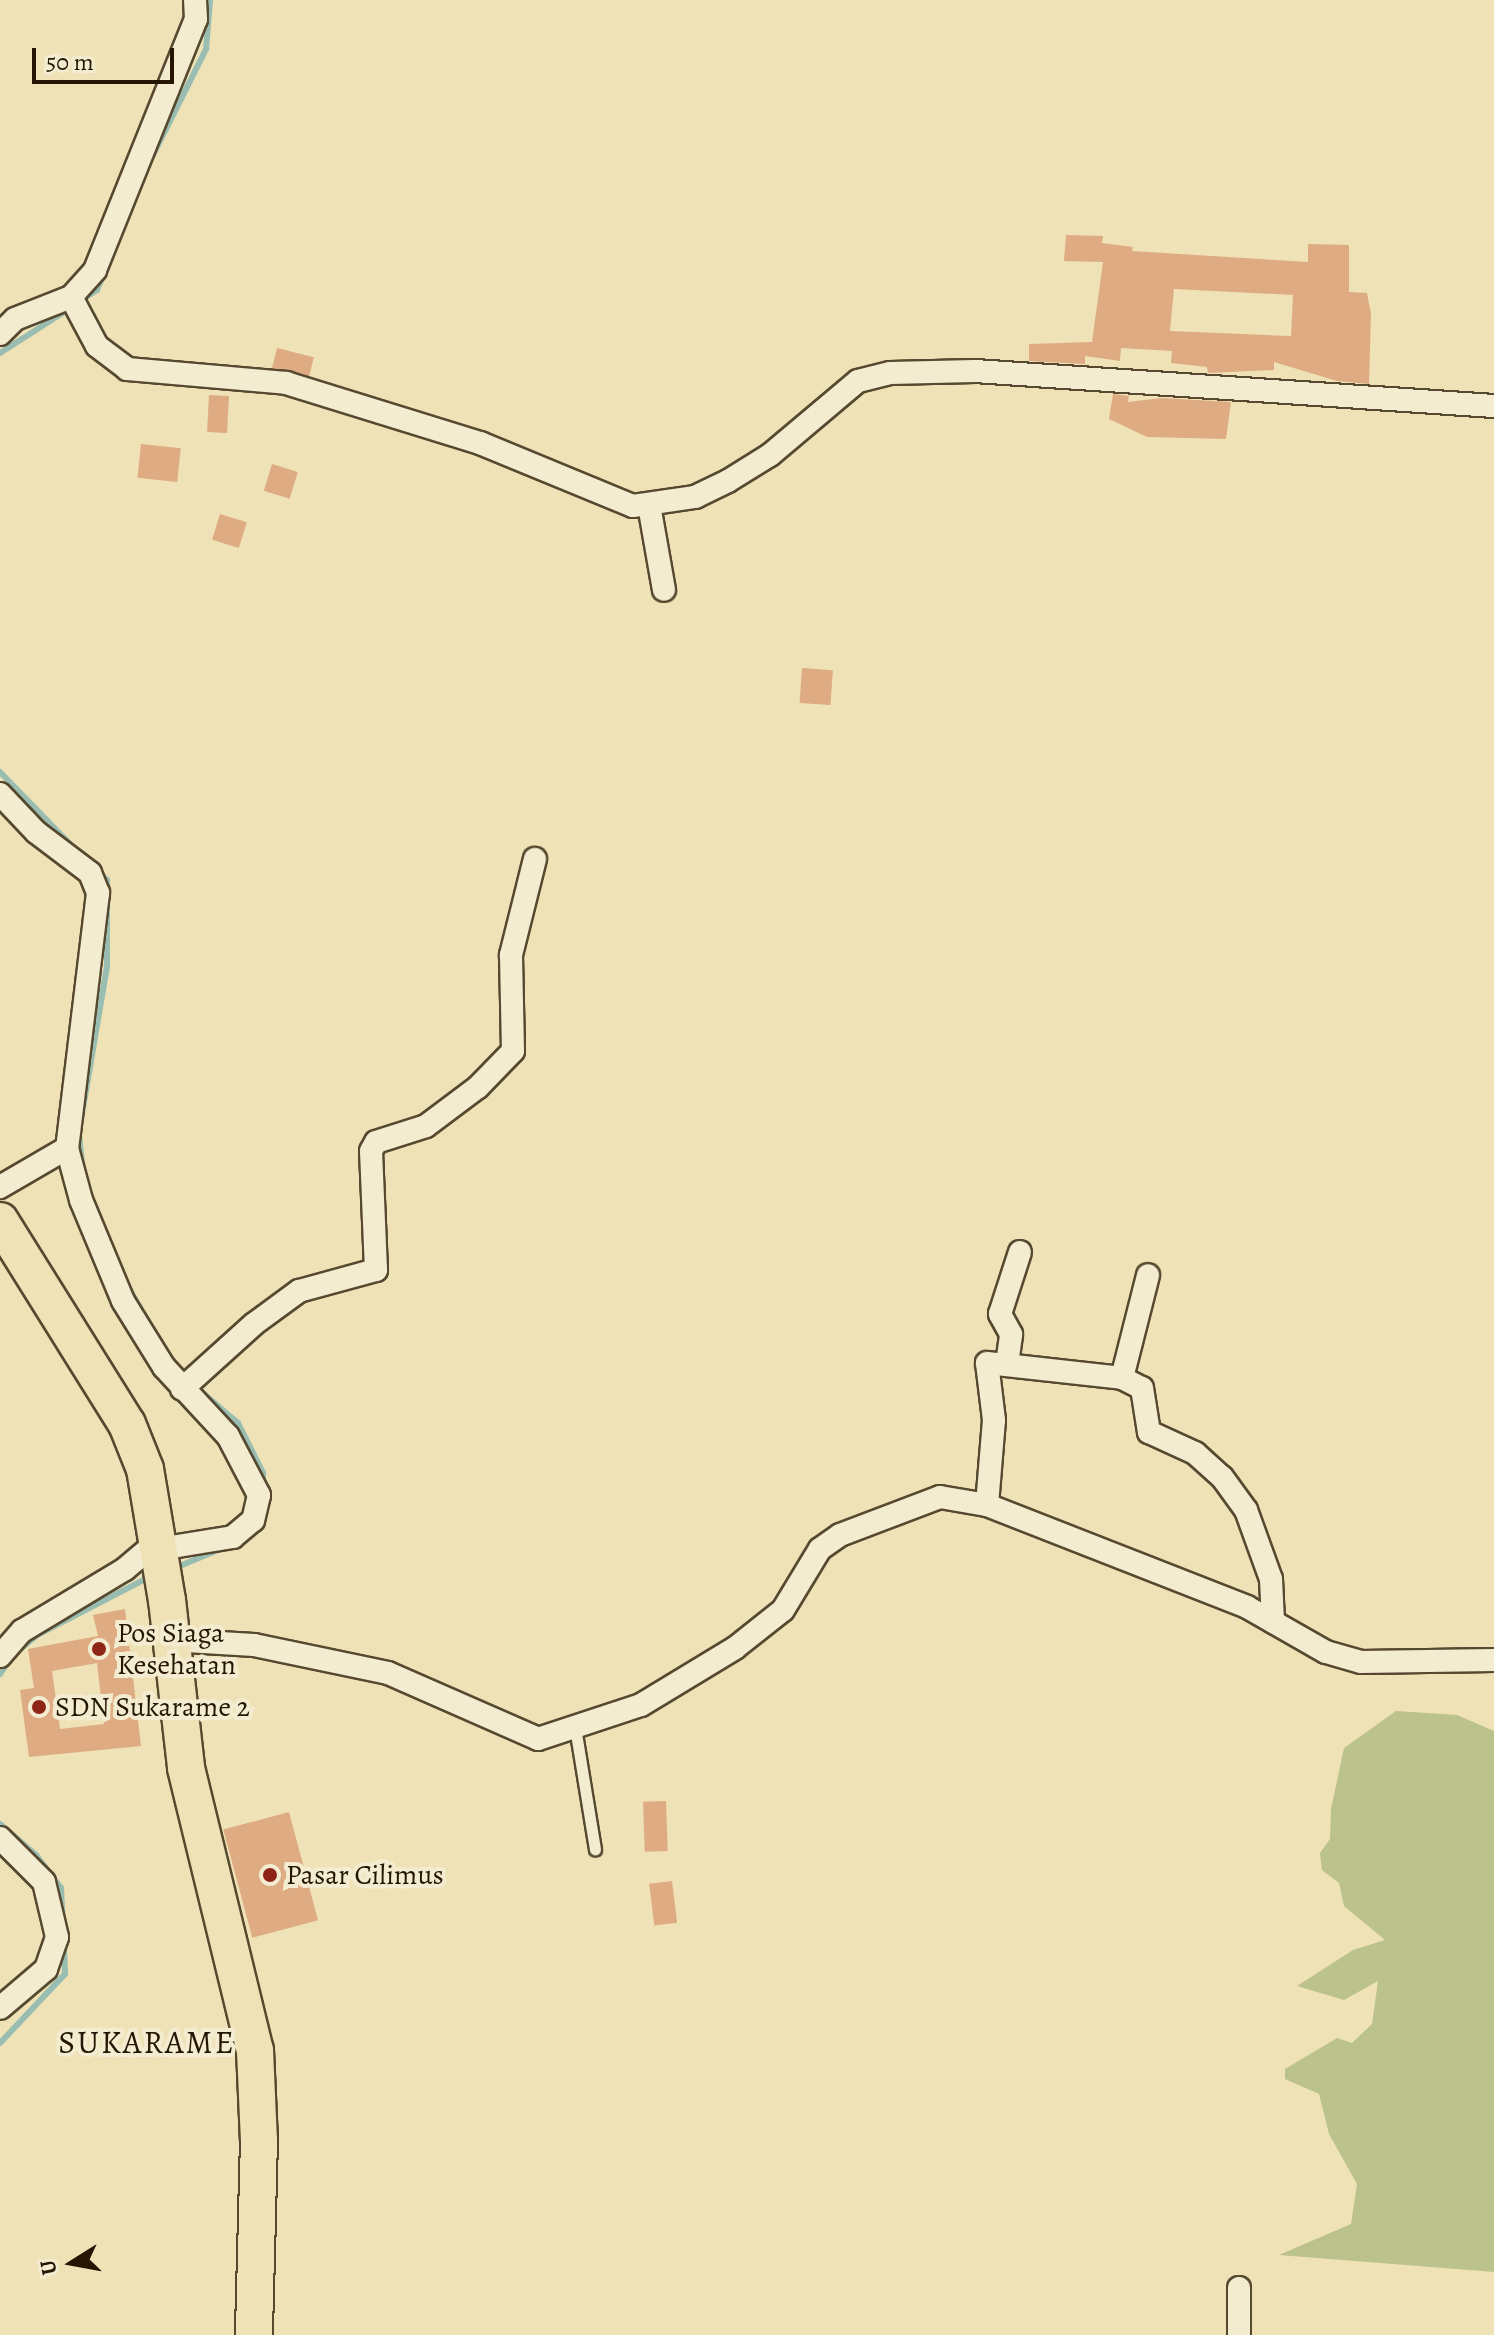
<!DOCTYPE html>
<style>
body{margin:0}
#map{position:relative;width:1494px;height:2335px;overflow:hidden;background:#eee2b6;font-family:Alegreya,serif}
div>[style]{position:absolute}
[style*='--x']{left:calc(var(--x)*1px);top:calc(var(--y)*1px);width:calc(var(--w)*1px);rotate:calc(var(--a)*1deg)}
.green>*{inset:0;background:#bcc28b}
.stream>*{height:6px;margin:-3px;padding:0 3px;transform-origin:3px;border-radius:3px;background:#99bdb1}
.building>*{inset:0;background:#deab82;transform-origin:0 0}
.roads{filter:drop-shadow(2px 0 #564930) drop-shadow(-2px 0 #564930) drop-shadow(0 2px #564930) drop-shadow(0 -2px #564930)}
.lane>*{height:11px;margin:-5.5px;padding:0 5.5px;transform-origin:5.5px;border-radius:5.5px;background:#f4ecd0}
.street>*{height:22px;margin:-11px;padding:0 11px;transform-origin:11px;border-radius:11px;background:#f4ecd0}
.primary>*{height:36px;margin:-18px;padding:0 18px;transform-origin:18px;border-radius:18px;background:#eee2b6}
.dots>*{width:22px;height:22px;translate:-50% -50%;box-sizing:border-box;border:4px solid #f4ecd0;border-radius:50%}
span{translate:-50% -50%;white-space:nowrap;text-align:center;line-height:1.15;-webkit-text-stroke:8px #f4ecd0;paint-order:stroke}
.poi-label{font-size:28px;color:#241603}
.left{translate:0 -50%;text-align:left}
.quarter-label{font-size:32px;color:#241603;letter-spacing:2px}
.north{position:absolute;left:32px;top:2223px;width:80px;height:80px;-webkit-text-stroke:6px #f4ecd0;paint-order:stroke;rotate:259deg;font-size:22px;font-weight:700;line-height:32px;text-align:center;color:#241603}
.north::after{content:'';display:block;margin:auto;width:28px;height:36px;background:#241603;clip-path:polygon(50% 0,100% 100%,50% 72%,0 100%)}
.scale{position:absolute;left:32px;top:48px;width:142px;height:36px;box-sizing:border-box;border:4px solid #241603;border-top:0;padding-left:10px;font-size:24px;line-height:28px;white-space:nowrap;color:#241603;-webkit-text-stroke:6px #f4ecd0;paint-order:stroke}
</style>
<div id="map">
<div class="green">
<div style="clip-path:polygon(1396px 1711px,1457px 1715px,1494px 1731px,1494px 2272px,1279px 2255px,1351px 2224px,1357px 2184px,1329px 2134px,1319px 2094px,1285px 2079px,1285px 2069px,1337px 2038px,1352px 2043px,1372px 2024px,1378px 1981px,1344px 2000px,1297px 1986px,1353px 1950px,1385px 1940px,1344px 1906px,1339px 1883px,1322px 1870px,1320px 1853px,1330px 1839px,1331px 1809px,1344px 1748px)"></div>
</div>
<div class="stream">
<div style="--x:148;--y:165;--w:130;--a:-63.4"></div>
<div style="--x:206;--y:49;--w:49;--a:-85.3"></div>
<div style="--x:80;--y:301;--w:20;--a:-33"></div>
<div style="--x:97;--y:290;--w:16;--a:-68"></div>
<div style="--x:0;--y:353;--w:83;--a:-32.7"></div>
<div style="--x:0;--y:772;--w:106;--a:45.8"></div>
<div style="--x:81;--y:1120;--w:155;--a:-80.4"></div>
<div style="--x:107;--y:967;--w:87;--a:-90"></div>
<div style="--x:107;--y:880;--w:11;--a:-139"></div>
<div style="--x:79;--y:1135;--w:28;--a:84"></div>
<div style="--x:127;--y:1285;--w:56;--a:60.3"></div>
<div style="--x:198;--y:1389;--w:52;--a:40.4"></div>
<div style="--x:238;--y:1423;--w:56;--a:63.4"></div>
<div style="--x:263;--y:1473;--w:13;--a:90"></div>
<div style="--x:175;--y:1568;--w:49;--a:-22.9"></div>
<div style="--x:17;--y:1652;--w:26;--a:-40"></div>
<div style="--x:37;--y:1635;--w:131;--a:-27.3"></div>
<div style="--x:0;--y:1674;--w:17;--a:-57"></div>
<div style="--x:0;--y:1824;--w:48;--a:40.7"></div>
<div style="--x:36;--y:1855;--w:41;--a:52.9"></div>
<div style="--x:61;--y:1888;--w:34;--a:87"></div>
<div style="--x:0;--y:2043;--w:95;--a:-46.7"></div>
<div style="--x:65;--y:1974;--w:33;--a:-92"></div>
</div>
<div class="building">
<div style="clip-path:polygon(evenodd,1066px 235px,1103px 236px,1102px 243px,1133px 247px,1132px 251px,1308px 262px,1308px 244px,1349px 245px,1349px 292px,1367px 293px,1371px 314px,1369px 384px,1337px 381px,1274px 362px,1274px 370px,1208px 373px,1207px 367px,1171px 363px,1172px 351px,1121px 348px,1120px 361px,1085px 356px,1085px 364px,1029px 361px,1029px 344px,1092px 342px,1103px 262px,1064px 261px,1066px 235px,1174px 289px,1293px 295px,1291px 336px,1170px 331px,1174px 289px)"></div>
<div style="left:277px;top:348px;width:38px;height:21px;rotate:14deg"></div>
<div style="clip-path:polygon(1113px 394px,1129px 396px,1128px 402px,1162px 398px,1231px 402px,1226px 439px,1147px 437px,1109px 419px)"></div>
<div style="left:209px;top:395px;width:20px;height:37px;rotate:3deg"></div>
<div style="left:141px;top:444px;width:40px;height:34px;rotate:6deg"></div>
<div style="left:272px;top:464px;width:27px;height:28px;rotate:17deg"></div>
<div style="left:220px;top:514px;width:28px;height:27px;rotate:17deg"></div>
<div style="left:802px;top:668px;width:31px;height:35px;rotate:4deg"></div>
<div style="clip-path:polygon(evenodd,125px 1609px,141px 1746px,29px 1757px,20px 1690px,34px 1688px,28px 1649px,98px 1636px,93px 1615px,125px 1609px,97px 1663px,104px 1724px,60px 1729px,52px 1671px,97px 1663px)"></div>
<div style="left:666px;top:1801px;width:50px;height:23px;rotate:88deg"></div>
<div style="left:289px;top:1812px;width:112px;height:68px;rotate:75deg"></div>
<div style="left:672px;top:1881px;width:42px;height:23px;rotate:83deg"></div>
</div>
<div class="roads">
<div class="lane">
<div style="--x:575;--y:1727;--w:124;--a:80.7"></div>
</div>
<div class="street">
<div style="--x:71;--y:297;--w:36;--a:-48"></div>
<div style="--x:95;--y:270;--w:271;--a:-68.1"></div>
<div style="--x:196;--y:19;--w:19;--a:-93"></div>
<div style="--x:0;--y:334;--w:21;--a:-45"></div>
<div style="--x:15;--y:319;--w:60;--a:-21.4"></div>
<div style="--x:71;--y:297;--w:55;--a:62"></div>
<div style="--x:97;--y:346;--w:38;--a:37"></div>
<div style="--x:127;--y:369;--w:160;--a:5"></div>
<div style="--x:286;--y:383;--w:203;--a:17.2"></div>
<div style="--x:480;--y:443;--w:165;--a:22.4"></div>
<div style="--x:633;--y:506;--w:63;--a:-8.3"></div>
<div style="--x:695;--y:497;--w:37;--a:-26"></div>
<div style="--x:728;--y:481;--w:49;--a:-31.8"></div>
<div style="--x:770;--y:455;--w:115;--a:-40.1"></div>
<div style="--x:858;--y:381;--w:33;--a:-14"></div>
<div style="--x:890;--y:373;--w:85;--a:-1.3"></div>
<div style="--x:975;--y:371;--w:520;--a:3.86"></div>
<div style="--x:649;--y:505;--w:86;--a:80"></div>
<div style="--x:0;--y:794;--w:52;--a:46.5"></div>
<div style="--x:36;--y:832;--w:68;--a:37.2"></div>
<div style="--x:90;--y:873;--w:22;--a:68"></div>
<div style="--x:98;--y:893;--w:257;--a:96.9"></div>
<div style="--x:67;--y:1148;--w:78;--a:149.8"></div>
<div style="--x:67;--y:1148;--w:54;--a:74.9"></div>
<div style="--x:81;--y:1200;--w:109;--a:67.4"></div>
<div style="--x:123;--y:1301;--w:78;--a:58.2"></div>
<div style="--x:164;--y:1367;--w:94;--a:47.2"></div>
<div style="--x:228;--y:1436;--w:67;--a:62.3"></div>
<div style="--x:259;--y:1495;--w:26;--a:103"></div>
<div style="--x:253;--y:1520;--w:26;--a:140"></div>
<div style="--x:233;--y:1537;--w:74;--a:170.7"></div>
<div style="--x:1007;--y:1364;--w:30;--a:-82"></div>
<div style="--x:1011;--y:1334;--w:23;--a:-119"></div>
<div style="--x:1000;--y:1314;--w:65;--a:-72.1"></div>
<div style="--x:1122;--y:1378;--w:22;--a:27"></div>
<div style="--x:1142;--y:1388;--w:45;--a:81"></div>
<div style="--x:1149;--y:1432;--w:51;--a:24.5"></div>
<div style="--x:1195;--y:1453;--w:36;--a:42"></div>
<div style="--x:1222;--y:1477;--w:41;--a:54"></div>
<div style="--x:1246;--y:1510;--w:73;--a:70.1"></div>
<div style="--x:1271;--y:1579;--w:43;--a:87.3"></div>
<div style="--x:182;--y:1389;--w:97;--a:-42.1"></div>
<div style="--x:254;--y:1324;--w:56;--a:-36.3"></div>
<div style="--x:299;--y:1291;--w:80;--a:-15.3"></div>
<div style="--x:376;--y:1270;--w:119;--a:-92.4"></div>
<div style="--x:371;--y:1151;--w:10;--a:-61"></div>
<div style="--x:376;--y:1142;--w:52;--a:-17.7"></div>
<div style="--x:426;--y:1126;--w:65;--a:-36.9"></div>
<div style="--x:478;--y:1087;--w:50;--a:-45.8"></div>
<div style="--x:513;--y:1051;--w:96;--a:-91.2"></div>
<div style="--x:511;--y:955;--w:99;--a:-76"></div>
<div style="--x:987;--y:1505;--w:85;--a:-85.3"></div>
<div style="--x:994;--y:1420;--w:57;--a:-97"></div>
<div style="--x:987;--y:1363;--w:136;--a:6.3"></div>
<div style="--x:1122;--y:1378;--w:106;--a:-75.8"></div>
<div style="--x:170;--y:1640;--w:84;--a:3.4"></div>
<div style="--x:254;--y:1645;--w:137;--a:11.8"></div>
<div style="--x:388;--y:1673;--w:164;--a:23.7"></div>
<div style="--x:538;--y:1739;--w:108;--a:-18.3"></div>
<div style="--x:641;--y:1705;--w:110;--a:-31.2"></div>
<div style="--x:735;--y:1648;--w:61;--a:-38.4"></div>
<div style="--x:783;--y:1610;--w:71;--a:-58.8"></div>
<div style="--x:820;--y:1549;--w:24;--a:-35"></div>
<div style="--x:840;--y:1535;--w:107;--a:-20.8"></div>
<div style="--x:940;--y:1497;--w:48;--a:9.7"></div>
<div style="--x:987;--y:1505;--w:279;--a:21.4"></div>
<div style="--x:1247;--y:1607;--w:91;--a:29.7"></div>
<div style="--x:1326;--y:1652;--w:36;--a:16"></div>
<div style="--x:1361;--y:1662;--w:133;--a:-0.9"></div>
<div style="--x:0;--y:1656;--w:33;--a:-49"></div>
<div style="--x:22;--y:1631;--w:120;--a:-31"></div>
<div style="--x:125;--y:1569;--w:43;--a:-40.3"></div>
<div style="--x:0;--y:1838;--w:62;--a:45"></div>
<div style="--x:44;--y:1882;--w:57;--a:76.7"></div>
<div style="--x:57;--y:1937;--w:34;--a:109"></div>
<div style="--x:46;--y:1969;--w:60;--a:139.7"></div>
<div style="--x:1239;--y:2288;--w:47;--a:90"></div>
</div>
<div class="primary">
<div style="--x:0;--y:1221;--w:239;--a:58"></div>
<div style="--x:127;--y:1424;--w:48;--a:68.2"></div>
<div style="--x:145;--y:1469;--w:133;--a:80.5"></div>
<div style="--x:167;--y:1600;--w:169;--a:83.5"></div>
<div style="--x:186;--y:1768;--w:290;--a:76.3"></div>
<div style="--x:255;--y:2050;--w:90;--a:87.5"></div>
<div style="--x:259;--y:2140;--w:195;--a:91.5"></div>
</div>
</div>
<div class="dots">
<div style="left:99px;top:1649px;background:#8f2418"></div>
<div style="left:39px;top:1707px;background:#8f2418"></div>
<div style="left:270px;top:1875px;background:#8f2418"></div>
</div>
<div class="poi-label">
<span class="left" style="left:117px;top:1649px">Pos Siaga<br>Kesehatan</span>
<span class="left" style="left:55px;top:1707px">SDN Sukarame 2</span>
<span class="left" style="left:286px;top:1875px">Pasar Cilimus</span>
</div>
<div class="quarter-label">
<span style="left:147px;top:2042px">SUKARAME</span>
</div>
<div class="north">U</div>
<div class="scale">50 m</div>
</div>
